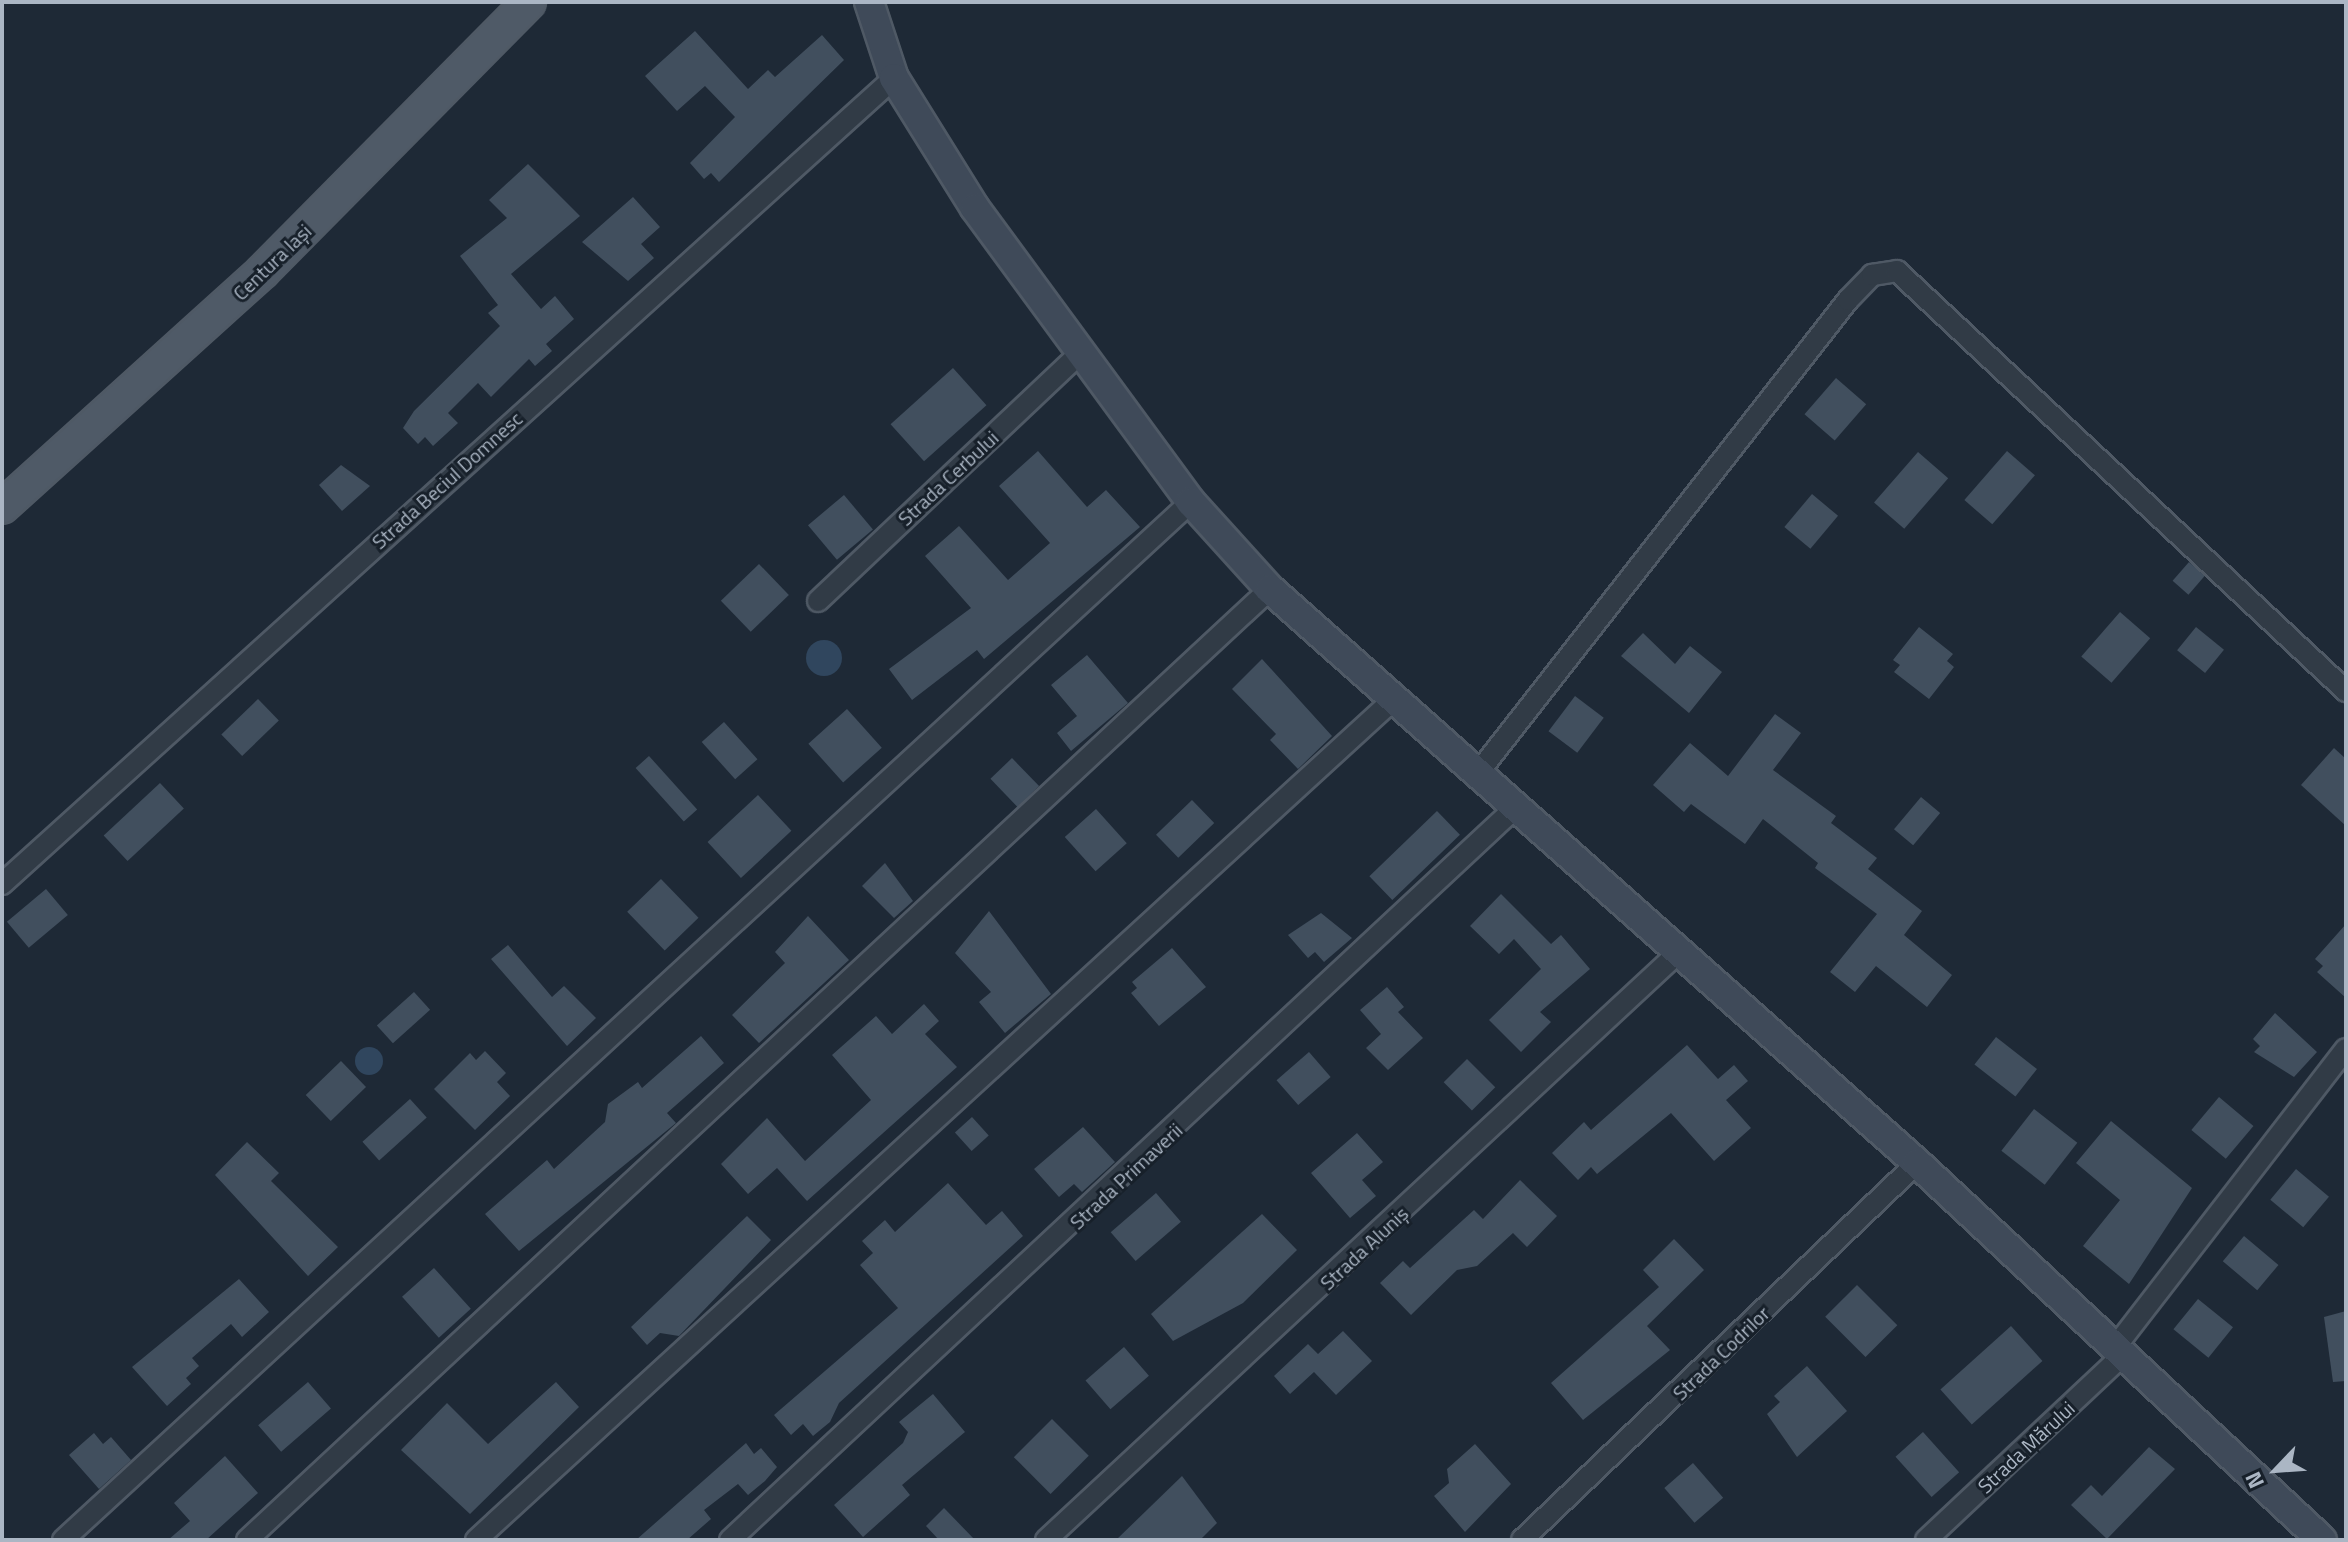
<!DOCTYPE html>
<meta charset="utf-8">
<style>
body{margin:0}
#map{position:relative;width:2348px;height:1542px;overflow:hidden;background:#1e2936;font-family:"Titillium Web",sans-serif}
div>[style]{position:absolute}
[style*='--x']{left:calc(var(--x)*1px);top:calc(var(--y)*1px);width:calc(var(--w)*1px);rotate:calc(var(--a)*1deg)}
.water>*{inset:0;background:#30465e}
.round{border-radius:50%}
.building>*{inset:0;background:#414f5e;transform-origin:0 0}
.roads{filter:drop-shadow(2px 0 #4f5965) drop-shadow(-2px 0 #4f5965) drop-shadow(0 2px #4f5965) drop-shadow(0 -2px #4f5965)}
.minor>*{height:20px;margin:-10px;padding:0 10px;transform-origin:10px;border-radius:10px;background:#313b46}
.secondary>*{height:28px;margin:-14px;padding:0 14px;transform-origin:14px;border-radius:14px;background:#3f4a59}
.primary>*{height:32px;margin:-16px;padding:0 16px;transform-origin:16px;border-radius:16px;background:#4f5a67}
span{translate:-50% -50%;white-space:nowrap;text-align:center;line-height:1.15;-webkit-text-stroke:6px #17202a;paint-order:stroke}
.street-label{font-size:20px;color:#abb6c4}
.frame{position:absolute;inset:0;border:4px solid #abb6c4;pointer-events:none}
.north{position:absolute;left:2236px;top:1430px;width:80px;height:80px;-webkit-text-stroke:6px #17202a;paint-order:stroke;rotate:245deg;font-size:22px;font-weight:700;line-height:32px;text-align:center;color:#abb6c4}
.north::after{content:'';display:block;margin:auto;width:28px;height:36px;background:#abb6c4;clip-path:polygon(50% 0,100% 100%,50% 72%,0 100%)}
</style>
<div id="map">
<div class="water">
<div class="round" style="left:806px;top:640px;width:36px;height:36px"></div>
<div class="round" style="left:355px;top:1047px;width:28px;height:28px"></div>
</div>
<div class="building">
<div style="clip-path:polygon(695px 31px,748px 89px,768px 70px,775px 77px,822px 35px,844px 60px,719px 182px,711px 173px,704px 179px,690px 163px,735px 117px,705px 86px,677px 111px,645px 76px)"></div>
<div style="clip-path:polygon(528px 164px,580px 216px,511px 274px,541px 309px,555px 296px,574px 319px,546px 344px,552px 351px,535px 366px,529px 359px,491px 397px,478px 383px,448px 413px,458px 423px,433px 446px,425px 437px,418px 444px,403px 428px,414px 411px,500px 326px,488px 313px,498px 305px,460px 256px,507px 218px,489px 200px)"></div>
<div style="clip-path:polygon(633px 197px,660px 227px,641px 244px,654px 258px,628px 281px,582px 242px)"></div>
<div style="left:953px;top:368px;width:50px;height:84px;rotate:48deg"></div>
<div style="left:1836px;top:378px;width:40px;height:48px;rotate:41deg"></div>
<div style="clip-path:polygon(1038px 451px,1087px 507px,1106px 490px,1140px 527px,984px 659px,977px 650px,912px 700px,889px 669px,971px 608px,925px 556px,959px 526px,1008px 580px,1050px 543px,999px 486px)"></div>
<div style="left:2007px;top:451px;width:37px;height:65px;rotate:41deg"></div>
<div style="left:1918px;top:452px;width:40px;height:67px;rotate:41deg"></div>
<div style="clip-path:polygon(341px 465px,370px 486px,342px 511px,319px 485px)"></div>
<div style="left:1812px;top:494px;width:34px;height:43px;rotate:40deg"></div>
<div style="left:844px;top:495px;width:45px;height:47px;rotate:50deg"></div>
<div style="left:2189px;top:562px;width:21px;height:25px;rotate:41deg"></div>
<div style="left:759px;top:564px;width:43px;height:53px;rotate:46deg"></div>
<div style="left:2120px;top:612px;width:40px;height:59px;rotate:41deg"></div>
<div style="clip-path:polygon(1919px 627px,1953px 654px,1947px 661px,1954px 667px,1929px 699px,1894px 672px,1900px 665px,1893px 660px)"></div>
<div style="left:2196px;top:627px;width:36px;height:30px;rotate:39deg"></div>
<div style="clip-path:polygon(1643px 633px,1675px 664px,1690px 646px,1722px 672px,1689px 713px,1621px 656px)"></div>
<div style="clip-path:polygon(1087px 655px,1128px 703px,1071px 751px,1057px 733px,1077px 716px,1051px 685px)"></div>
<div style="clip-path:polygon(1262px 659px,1332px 736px,1298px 769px,1270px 740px,1276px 734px,1232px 689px)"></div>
<div style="left:1575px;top:696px;width:36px;height:44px;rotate:37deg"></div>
<div style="left:258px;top:699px;width:30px;height:51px;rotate:46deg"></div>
<div style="left:847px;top:709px;width:52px;height:52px;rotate:48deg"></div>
<div style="clip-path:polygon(1775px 714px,1801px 733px,1773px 770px,1836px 816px,1831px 823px,1877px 858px,1868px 869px,1922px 911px,1904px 935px,1952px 975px,1927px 1007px,1876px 966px,1855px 992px,1830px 972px,1877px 914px,1815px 868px,1818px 863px,1763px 819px,1745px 844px,1691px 804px,1684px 812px,1653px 785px,1690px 743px,1728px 776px)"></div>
<div style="left:724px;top:722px;width:50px;height:30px;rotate:48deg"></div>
<div style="clip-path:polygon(2334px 748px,2346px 759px,2346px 826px,2301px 785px)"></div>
<div style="left:649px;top:756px;width:72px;height:18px;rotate:48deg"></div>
<div style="left:1012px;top:758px;width:39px;height:30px;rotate:46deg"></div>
<div style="left:160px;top:783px;width:35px;height:77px;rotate:47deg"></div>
<div style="left:758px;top:795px;width:49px;height:69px;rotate:47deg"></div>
<div style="left:1921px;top:797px;width:25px;height:42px;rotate:40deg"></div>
<div style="left:1192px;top:800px;width:32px;height:50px;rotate:46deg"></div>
<div style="left:1096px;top:809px;width:46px;height:42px;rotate:48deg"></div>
<div style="left:1437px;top:811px;width:33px;height:94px;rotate:46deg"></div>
<div style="clip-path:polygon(885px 863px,913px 901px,894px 918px,862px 886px)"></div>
<div style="left:661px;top:879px;width:54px;height:47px;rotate:46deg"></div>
<div style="left:46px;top:889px;width:34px;height:51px;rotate:50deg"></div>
<div style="clip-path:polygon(1501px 894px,1551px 944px,1561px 935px,1590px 969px,1540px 1012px,1551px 1022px,1521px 1052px,1489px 1020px,1541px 969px,1514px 939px,1499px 954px,1470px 926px)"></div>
<div style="clip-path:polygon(989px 911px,1051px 994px,1005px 1033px,979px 1002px,991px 992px,955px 953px)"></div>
<div style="clip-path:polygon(1321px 913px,1352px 938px,1324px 962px,1315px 952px,1308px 958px,1288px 935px)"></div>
<div style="clip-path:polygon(808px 916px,849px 960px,759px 1043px,732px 1015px,785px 963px,775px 952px)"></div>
<div style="clip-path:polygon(2346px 924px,2346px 998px,2317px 972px,2323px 966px,2315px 959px)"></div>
<div style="clip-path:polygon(508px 945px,552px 997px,564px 986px,596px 1018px,567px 1046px,491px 959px)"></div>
<div style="clip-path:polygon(1172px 948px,1206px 987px,1159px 1026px,1131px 993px,1137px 988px,1132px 982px)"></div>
<div style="clip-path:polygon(1387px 987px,1404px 1007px,1398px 1012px,1423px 1038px,1388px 1070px,1366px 1048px,1381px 1034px,1360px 1010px)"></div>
<div style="left:414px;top:992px;width:24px;height:50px;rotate:48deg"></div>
<div style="clip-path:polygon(924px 1004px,939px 1021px,925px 1034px,957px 1067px,807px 1201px,777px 1168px,748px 1194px,721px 1164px,767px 1118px,805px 1161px,871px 1100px,832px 1055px,876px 1016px,892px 1034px)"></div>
<div style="clip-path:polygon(2275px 1013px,2317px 1052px,2294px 1077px,2254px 1052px,2260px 1046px,2253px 1039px)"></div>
<div style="clip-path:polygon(701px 1036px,724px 1063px,667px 1113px,676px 1123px,519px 1251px,485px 1214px,547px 1160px,554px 1169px,605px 1122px,608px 1104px,638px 1082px,642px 1088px)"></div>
<div style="left:1996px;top:1037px;width:52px;height:35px;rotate:38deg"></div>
<div style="clip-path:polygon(1687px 1045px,1718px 1079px,1734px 1065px,1748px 1081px,1726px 1100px,1751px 1128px,1714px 1161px,1671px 1113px,1597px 1174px,1591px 1167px,1578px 1180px,1552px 1153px,1584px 1122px,1591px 1130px)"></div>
<div style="clip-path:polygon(485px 1051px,506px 1073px,497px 1082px,510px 1096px,475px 1130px,434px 1089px,470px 1053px,476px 1060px)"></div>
<div style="left:1309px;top:1052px;width:33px;height:43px;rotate:49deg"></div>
<div style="left:1467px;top:1059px;width:40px;height:33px;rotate:45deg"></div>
<div style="left:341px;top:1061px;width:36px;height:49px;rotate:46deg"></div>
<div style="left:2219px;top:1097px;width:45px;height:43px;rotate:40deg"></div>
<div style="left:410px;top:1099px;width:25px;height:64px;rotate:48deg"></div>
<div style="left:2034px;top:1109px;width:55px;height:53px;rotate:38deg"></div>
<div style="left:972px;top:1117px;width:25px;height:23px;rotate:48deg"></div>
<div style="clip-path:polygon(2111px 1121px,2192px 1188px,2129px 1284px,2083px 1246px,2120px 1200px,2076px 1163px)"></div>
<div style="clip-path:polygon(1083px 1127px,1115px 1162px,1082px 1192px,1074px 1184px,1059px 1197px,1034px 1169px)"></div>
<div style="clip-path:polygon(1357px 1133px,1383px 1162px,1362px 1180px,1376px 1196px,1350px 1218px,1311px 1173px)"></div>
<div style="clip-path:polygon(247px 1142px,279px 1173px,271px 1181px,338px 1247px,308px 1276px,215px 1175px)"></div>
<div style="left:2296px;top:1169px;width:43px;height:40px;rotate:40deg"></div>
<div style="clip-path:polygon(1520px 1180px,1557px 1216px,1527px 1247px,1513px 1233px,1477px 1266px,1457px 1270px,1411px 1315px,1380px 1283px,1403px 1261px,1410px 1268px,1474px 1210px,1483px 1219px)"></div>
<div style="clip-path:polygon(948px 1183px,986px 1225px,1002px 1211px,1023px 1236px,839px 1403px,830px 1422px,813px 1436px,803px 1424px,791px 1435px,774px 1415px,898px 1308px,860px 1265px,873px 1253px,862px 1241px,885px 1220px,895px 1232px)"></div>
<div style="left:1156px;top:1193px;width:38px;height:60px;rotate:49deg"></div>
<div style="clip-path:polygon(1262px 1214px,1297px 1250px,1243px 1303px,1173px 1341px,1151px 1314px)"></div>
<div style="clip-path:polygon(747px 1216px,771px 1240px,679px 1336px,660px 1333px,647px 1345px,631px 1327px)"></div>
<div style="left:2244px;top:1236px;width:45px;height:33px;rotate:40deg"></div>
<div style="clip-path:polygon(1674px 1239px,1704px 1270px,1647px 1326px,1670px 1350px,1583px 1420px,1551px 1383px,1659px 1287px,1643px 1270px)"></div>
<div style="left:434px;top:1268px;width:55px;height:43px;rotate:48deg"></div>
<div style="clip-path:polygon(239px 1279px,269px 1312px,242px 1337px,231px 1324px,192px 1358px,199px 1366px,186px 1378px,191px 1384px,167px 1406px,132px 1367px)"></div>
<div style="left:1857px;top:1285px;width:57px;height:45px;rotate:45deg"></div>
<div style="left:2198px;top:1299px;width:45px;height:39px;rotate:39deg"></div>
<div style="clip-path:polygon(2346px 1311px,2346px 1381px,2333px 1382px,2324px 1317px)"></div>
<div style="left:2011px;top:1326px;width:47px;height:95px;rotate:48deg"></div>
<div style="clip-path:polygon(1343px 1331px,1372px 1361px,1336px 1395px,1314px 1372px,1290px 1394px,1274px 1376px,1308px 1344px,1318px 1354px)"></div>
<div style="left:1124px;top:1347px;width:38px;height:51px;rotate:49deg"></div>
<div style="clip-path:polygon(1807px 1366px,1847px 1411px,1797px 1457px,1767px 1414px,1780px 1402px,1774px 1396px)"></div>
<div style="left:308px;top:1382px;width:35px;height:66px;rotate:49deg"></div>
<div style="clip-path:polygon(556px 1382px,579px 1407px,470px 1514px,401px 1450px,447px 1403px,488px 1444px)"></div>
<div style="clip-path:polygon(933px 1394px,965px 1432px,902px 1485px,910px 1495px,863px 1537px,834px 1505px,903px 1443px,908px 1432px,899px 1422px)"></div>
<div style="left:1052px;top:1419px;width:52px;height:54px;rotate:45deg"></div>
<div style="left:1923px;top:1432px;width:54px;height:37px;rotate:48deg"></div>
<div style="clip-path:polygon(94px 1433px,103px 1444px,111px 1437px,131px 1460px,99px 1489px,69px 1455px)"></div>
<div style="clip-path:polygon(746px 1443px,754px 1454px,761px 1448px,777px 1467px,765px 1481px,748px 1495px,738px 1484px,704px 1510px,711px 1519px,687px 1540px,636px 1540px)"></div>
<div style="clip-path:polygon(1475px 1444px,1511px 1484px,1465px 1532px,1434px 1496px,1449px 1483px,1447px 1469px)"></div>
<div style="clip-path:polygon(2149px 1447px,2175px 1469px,2107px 1539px,2071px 1505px,2091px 1485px,2102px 1496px)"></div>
<div style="clip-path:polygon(225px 1456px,258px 1493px,206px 1540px,168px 1540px,190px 1521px,174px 1503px)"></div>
<div style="left:1693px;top:1463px;width:46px;height:38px;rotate:49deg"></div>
<div style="clip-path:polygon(1182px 1476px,1217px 1523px,1200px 1540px,1116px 1540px)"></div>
<div style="clip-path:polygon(944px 1508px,975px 1540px,939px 1540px,926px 1526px)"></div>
</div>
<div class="roads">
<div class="minor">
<div style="--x:818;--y:601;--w:358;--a:-43.4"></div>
<div style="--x:1478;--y:773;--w:601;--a:-51.97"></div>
<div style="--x:1848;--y:300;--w:35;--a:-46"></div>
<div style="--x:1872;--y:275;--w:25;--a:-9"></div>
<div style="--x:1897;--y:271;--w:615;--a:43.09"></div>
<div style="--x:2;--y:884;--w:1202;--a:-42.1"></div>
<div style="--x:2117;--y:1345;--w:374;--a:-52.3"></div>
<div style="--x:63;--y:1540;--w:1533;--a:-42.62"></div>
<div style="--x:247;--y:1540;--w:1397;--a:-42.91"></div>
<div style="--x:476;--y:1540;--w:1242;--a:-42.49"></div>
<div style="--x:730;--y:1540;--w:1076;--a:-43"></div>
<div style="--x:1046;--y:1540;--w:864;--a:-42.89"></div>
<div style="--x:1522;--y:1540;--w:546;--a:-43.66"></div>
<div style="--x:1926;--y:1540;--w:273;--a:-43.2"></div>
</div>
<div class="secondary">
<div style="--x:869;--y:2;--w:80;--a:71.8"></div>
<div style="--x:894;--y:78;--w:153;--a:58.1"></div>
<div style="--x:975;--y:208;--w:365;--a:53.7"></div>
<div style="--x:1191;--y:502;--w:118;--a:47.8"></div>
<div style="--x:1270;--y:589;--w:865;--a:41.58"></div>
<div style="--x:1917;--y:1163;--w:553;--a:42.95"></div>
</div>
<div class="primary">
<div style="--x:2;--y:507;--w:352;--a:-42.1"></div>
<div style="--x:263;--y:271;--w:378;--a:-45.3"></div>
</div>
</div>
<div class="street-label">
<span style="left:272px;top:262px;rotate:-44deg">Centura Iași</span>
<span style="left:948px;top:478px;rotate:-43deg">Strada Cerbului</span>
<span style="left:447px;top:480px;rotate:-42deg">Strada Beciul Domnesc</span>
<span style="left:1126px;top:1176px;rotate:-43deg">Strada Primaverii</span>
<span style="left:1364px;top:1248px;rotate:-43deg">Strada Aluniș</span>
<span style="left:1721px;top:1353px;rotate:-44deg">Strada Codrilor</span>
<span style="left:2026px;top:1447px;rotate:-43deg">Strada Mărului</span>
</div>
<div class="frame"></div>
<div class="north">N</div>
</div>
